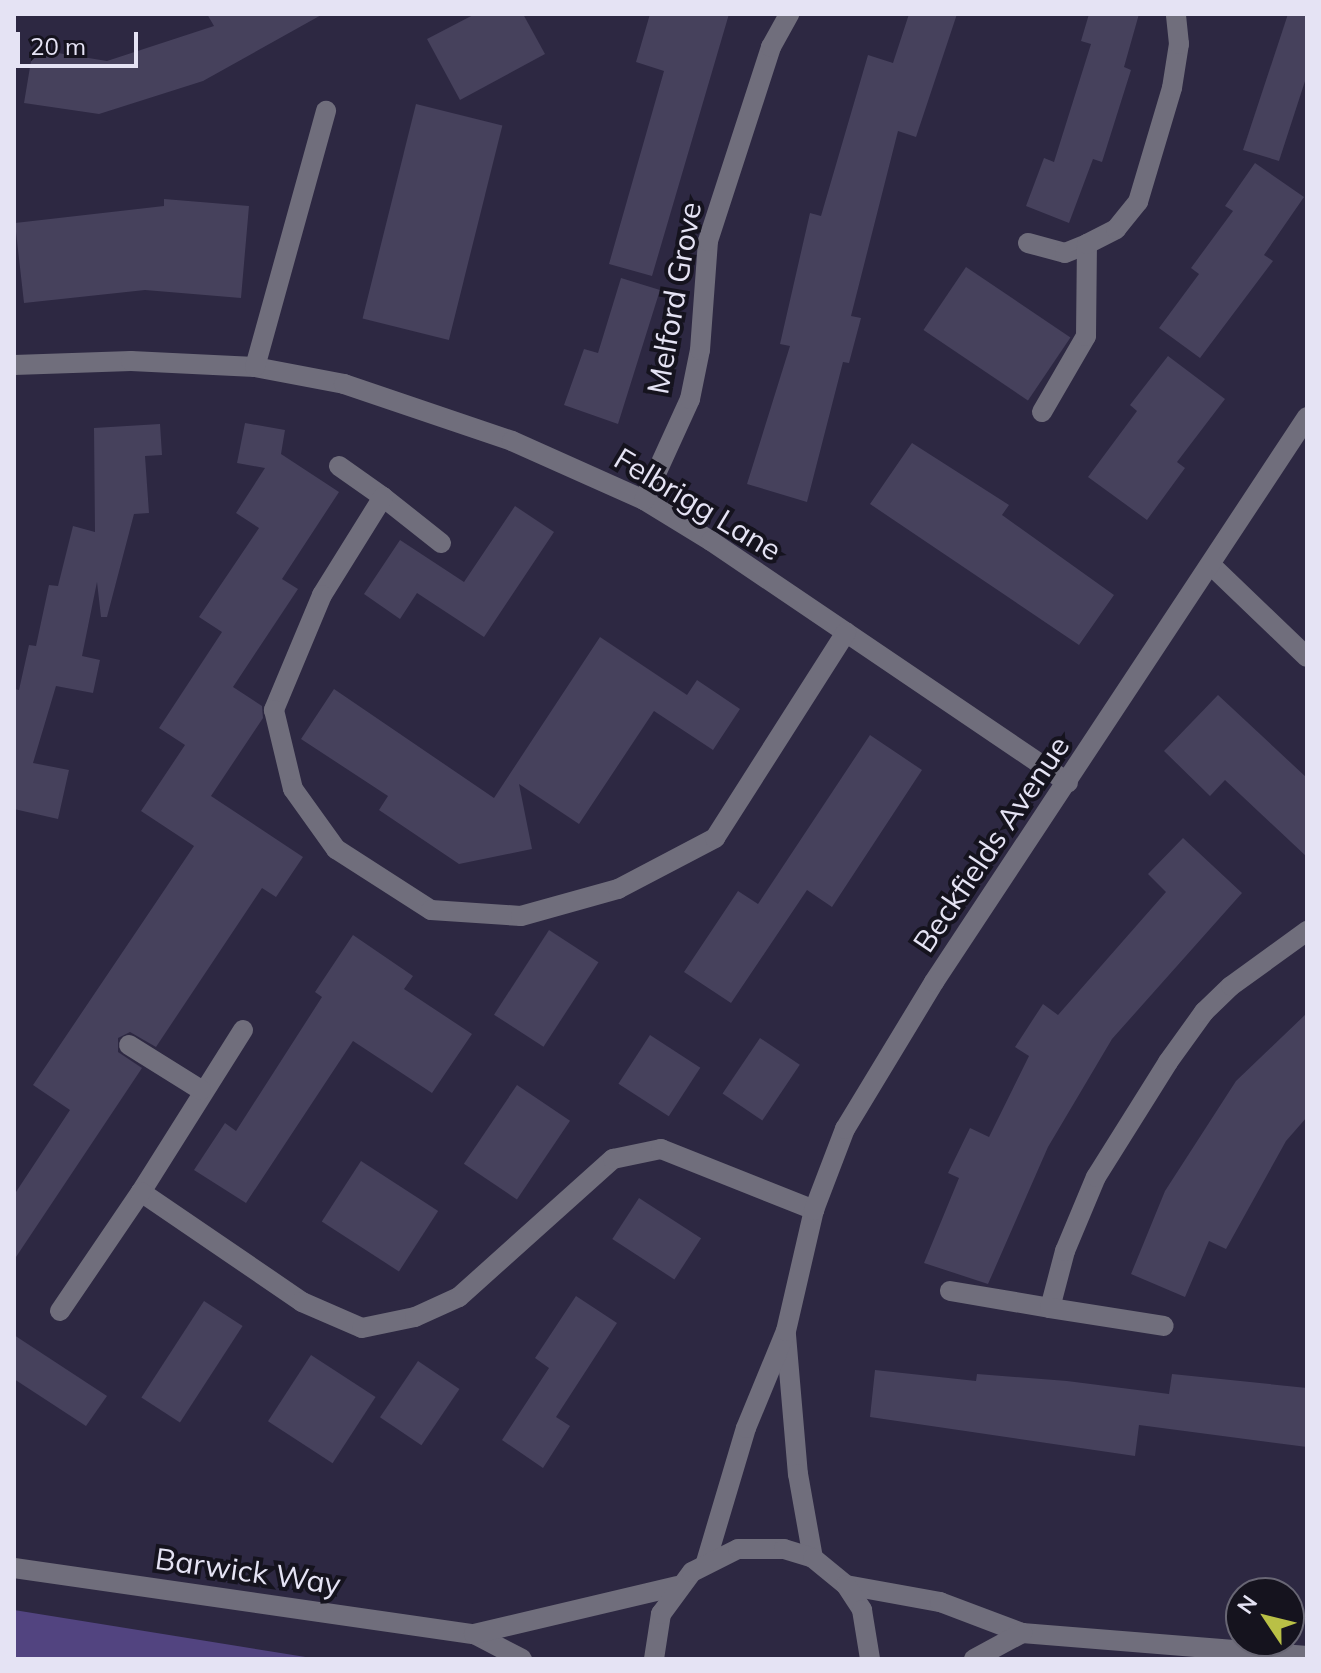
<!DOCTYPE html>
<style>
body{margin:0}
#map{position:relative;width:1321px;height:1673px;overflow:hidden;background:#2d2842;font-family:Mulish,sans-serif}
div>[style]{position:absolute}
[style*='--x']{left:calc(var(--x)*1px);top:calc(var(--y)*1px);width:calc(var(--w)*1px);rotate:calc(var(--a)*1deg)}
.green>*{inset:0;background:#524480}
.building>*{inset:0;background:#46415c;transform-origin:0 0}
.minor>*{height:20px;margin:-10px;padding:0 10px;transform-origin:10px;border-radius:10px;background:#706e7c}
span{translate:-50% -50%;white-space:nowrap;text-align:center;line-height:1.15;-webkit-text-stroke:8px #15131e;paint-order:stroke}
.street-label{font-size:30px;color:#e5e3f4}
.frame{position:absolute;inset:0;border:16px solid #e5e3f4;pointer-events:none}
.north{position:absolute;left:1225px;top:1577px;width:80px;height:80px;box-sizing:border-box;background:#15131e;border:2px solid #686674;border-radius:50%;rotate:305deg;font-size:22px;font-weight:700;line-height:32px;text-align:center;color:#e5e3f4}
.north::after{content:'';display:block;margin:auto;width:28px;height:36px;background:#b9c046;clip-path:polygon(50% 0,100% 100%,50% 72%,0 100%)}
.scale{position:absolute;left:16px;top:32px;width:122px;height:36px;box-sizing:border-box;border:4px solid #e5e3f4;border-top:0;padding-left:10px;font-size:24px;line-height:28px;white-space:nowrap;color:#e5e3f4;-webkit-text-stroke:6px #15131e;paint-order:stroke}
</style>
<div id="map">
<div class="green">
<div style="clip-path:polygon(14px 1610px,318px 1659px,14px 1659px)"></div>
</div>
<div class="building">
<div style="clip-path:polygon(207px 14px,323px 14px,203px 81px,99px 114px,24px 103px,33px 49px,107px 61px,214px 26px)"></div>
<div style="clip-path:polygon(475px 14px,523px 14px,545px 54px,460px 100px,427px 39px)"></div>
<div style="clip-path:polygon(650px 14px,729px 14px,652px 276px,609px 264px,664px 71px,636px 62px)"></div>
<div style="clip-path:polygon(909px 14px,957px 14px,916px 137px,898px 131px,851px 316px,861px 318px,849px 363px,843px 362px,807px 502px,747px 484px,790px 346px,780px 344px,810px 213px,821px 216px,868px 55px,893px 63px)"></div>
<div style="clip-path:polygon(1089px 14px,1139px 14px,1124px 67px,1131px 70px,1102px 162px,1093px 159px,1069px 223px,1026px 206px,1044px 158px,1054px 162px,1091px 44px,1081px 41px)"></div>
<div style="clip-path:polygon(1288px 14px,1307px 14px,1307px 75px,1279px 161px,1243px 150px)"></div>
<div style="left:416px;top:104px;width:89px;height:221px;rotate:14deg"></div>
<div style="clip-path:polygon(1255px 163px,1304px 197px,1264px 255px,1273px 261px,1200px 358px,1159px 328px,1199px 274px,1191px 268px,1233px 211px,1225px 206px)"></div>
<div style="clip-path:polygon(164px 199px,249px 206px,241px 298px,145px 290px,24px 303px,15px 223px,164px 206px)"></div>
<div style="left:966px;top:267px;width:126px;height:76px;rotate:34deg"></div>
<div style="clip-path:polygon(621px 278px,660px 290px,618px 424px,564px 405px,584px 349px,598px 353px)"></div>
<div style="clip-path:polygon(1168px 356px,1225px 399px,1177px 462px,1185px 468px,1147px 520px,1088px 477px,1137px 411px,1130px 405px)"></div>
<div style="clip-path:polygon(245px 423px,285px 430px,281px 454px,339px 492px,282px 579px,298px 589px,233px 687px,262px 706px,263px 718px,211px 796px,303px 857px,276px 897px,262px 888px,156px 1047px,130px 1032px,118px 1038px,118px 1052px,142px 1068px,14px 1260px,14px 1195px,70px 1110px,33px 1085px,194px 846px,141px 811px,185px 745px,159px 728px,222px 632px,199px 617px,259px 528px,236px 513px,265px 468px,237px 463px)"></div>
<div style="clip-path:polygon(160px 424px,162px 455px,145px 456px,149px 513px,134px 514px,107px 617px,101px 617px,97px 582px,82px 656px,100px 660px,93px 693px,56px 686px,33px 763px,69px 770px,58px 819px,14px 809px,14px 689px,19px 690px,29px 645px,36px 646px,49px 585px,58px 586px,73px 526px,95px 532px,94px 428px)"></div>
<div style="clip-path:polygon(912px 443px,1009px 505px,1002px 515px,1114px 595px,1079px 645px,870px 504px)"></div>
<div style="clip-path:polygon(515px 506px,554px 532px,484px 637px,417px 593px,400px 619px,364px 594px,400px 540px,464px 582px)"></div>
<div style="clip-path:polygon(600px 637px,687px 695px,697px 680px,740px 709px,713px 750px,654px 711px,579px 824px,519px 784px,532px 849px,459px 864px,379px 810px,388px 796px,301px 739px,334px 689px,494px 798px)"></div>
<div style="clip-path:polygon(1218px 695px,1307px 778px,1307px 857px,1225px 780px,1210px 796px,1164px 751px)"></div>
<div style="clip-path:polygon(870px 735px,922px 770px,832px 907px,807px 890px,731px 1003px,684px 972px,738px 891px,758px 904px)"></div>
<div style="clip-path:polygon(1183px 838px,1242px 893px,1112px 1039px,1048px 1147px,988px 1284px,924px 1263px,959px 1178px,948px 1173px,970px 1128px,989px 1137px,1029px 1056px,1015px 1047px,1043px 1004px,1058px 1015px,1166px 892px,1148px 874px)"></div>
<div style="left:549px;top:930px;width:59px;height:101px;rotate:33deg"></div>
<div style="clip-path:polygon(353px 935px,413px 976px,404px 989px,472px 1034px,432px 1093px,353px 1041px,246px 1203px,194px 1170px,225px 1123px,236px 1131px,322px 997px,315px 992px)"></div>
<div style="clip-path:polygon(1307px 1013px,1307px 1117px,1286px 1141px,1226px 1249px,1209px 1241px,1185px 1297px,1131px 1274px,1165px 1191px,1236px 1081px)"></div>
<div style="left:650px;top:1035px;width:60px;height:58px;rotate:33deg"></div>
<div style="left:760px;top:1038px;width:48px;height:67px;rotate:34deg"></div>
<div style="left:517px;top:1085px;width:64px;height:95px;rotate:34deg"></div>
<div style="left:361px;top:1161px;width:92px;height:72px;rotate:33deg"></div>
<div style="left:639px;top:1198px;width:74px;height:49px;rotate:33deg"></div>
<div style="clip-path:polygon(576px 1296px,617px 1323px,556px 1417px,570px 1426px,543px 1468px,502px 1440px,549px 1368px,535px 1358px)"></div>
<div style="left:204px;top:1301px;width:46px;height:115px;rotate:33deg"></div>
<div style="clip-path:polygon(14px 1335px,107px 1396px,86px 1426px,14px 1379px)"></div>
<div style="left:311px;top:1355px;width:77px;height:79px;rotate:33deg"></div>
<div style="left:418px;top:1361px;width:50px;height:68px;rotate:34deg"></div>
<div style="clip-path:polygon(875px 1370px,976px 1381px,977px 1374px,1067px 1381px,1169px 1394px,1172px 1374px,1307px 1388px,1307px 1447px,1139px 1425px,1135px 1456px,870px 1417px)"></div>
</div>
<div class="minor">
<div style="--x:1028;--y:243;--w:38;--a:15"></div>
<div style="--x:1065;--y:253;--w:24;--a:-22"></div>
<div style="--x:14;--y:365;--w:117;--a:-2"></div>
<div style="--x:131;--y:361;--w:124;--a:2.8"></div>
<div style="--x:255;--y:367;--w:91;--a:10.8"></div>
<div style="--x:344;--y:384;--w:177;--a:18.7"></div>
<div style="--x:512;--y:441;--w:145;--a:24.1"></div>
<div style="--x:644;--y:500;--w:79;--a:31.5"></div>
<div style="--x:711;--y:541;--w:431;--a:34.1"></div>
<div style="--x:255;--y:367;--w:266;--a:-74.5"></div>
<div style="--x:1042;--y:412;--w:88;--a:-59.9"></div>
<div style="--x:1086;--y:336;--w:92;--a:-89.4"></div>
<div style="--x:1087;--y:244;--w:33;--a:-27"></div>
<div style="--x:1116;--y:229;--w:35;--a:-51"></div>
<div style="--x:1138;--y:202;--w:119;--a:-73.4"></div>
<div style="--x:1172;--y:88;--w:45;--a:-81"></div>
<div style="--x:1179;--y:44;--w:30;--a:-96"></div>
<div style="--x:339;--y:466;--w:54;--a:35.2"></div>
<div style="--x:644;--y:500;--w:111;--a:-65.5"></div>
<div style="--x:690;--y:399;--w:50;--a:-78.5"></div>
<div style="--x:700;--y:350;--w:109;--a:-85.8"></div>
<div style="--x:708;--y:241;--w:204;--a:-72"></div>
<div style="--x:771;--y:47;--w:38;--a:-61"></div>
<div style="--x:441;--y:543;--w:74;--a:-141.6"></div>
<div style="--x:383;--y:497;--w:115;--a:121.9"></div>
<div style="--x:322;--y:595;--w:125;--a:112.7"></div>
<div style="--x:274;--y:710;--w:81;--a:76.5"></div>
<div style="--x:293;--y:789;--w:74;--a:54.4"></div>
<div style="--x:336;--y:849;--w:113;--a:32.7"></div>
<div style="--x:431;--y:910;--w:90;--a:3.8"></div>
<div style="--x:521;--y:916;--w:101;--a:-15.6"></div>
<div style="--x:618;--y:889;--w:110;--a:-27.7"></div>
<div style="--x:715;--y:838;--w:244;--a:-57.5"></div>
<div style="--x:1213;--y:567;--w:130;--a:43.8"></div>
<div style="--x:243;--y:1030;--w:191;--a:122.2"></div>
<div style="--x:141;--y:1192;--w:195;--a:34.3"></div>
<div style="--x:302;--y:1302;--w:65;--a:23.4"></div>
<div style="--x:362;--y:1328;--w:54;--a:-11.7"></div>
<div style="--x:415;--y:1317;--w:48;--a:-24.4"></div>
<div style="--x:459;--y:1297;--w:207;--a:-41.9"></div>
<div style="--x:613;--y:1159;--w:49;--a:-11.8"></div>
<div style="--x:661;--y:1149;--w:165;--a:21.7"></div>
<div style="--x:129;--y:1045;--w:85;--a:32"></div>
<div style="--x:950;--y:1291;--w:101;--a:9.6"></div>
<div style="--x:1050;--y:1308;--w:59;--a:-75.3"></div>
<div style="--x:1065;--y:1251;--w:80;--a:-67.3"></div>
<div style="--x:1096;--y:1177;--w:136;--a:-57.9"></div>
<div style="--x:1168;--y:1062;--w:62;--a:-54.2"></div>
<div style="--x:1204;--y:1012;--w:37;--a:-44"></div>
<div style="--x:1231;--y:986;--w:94;--a:-35.9"></div>
<div style="--x:1050;--y:1308;--w:115;--a:9"></div>
<div style="--x:60;--y:1311;--w:144;--a:-55.8"></div>
<div style="--x:786;--y:1335;--w:140;--a:85.1"></div>
<div style="--x:798;--y:1474;--w:85;--a:79.9"></div>
<div style="--x:706;--y:1562;--w:140;--a:-73.4"></div>
<div style="--x:746;--y:1428;--w:105;--a:-67.6"></div>
<div style="--x:786;--y:1331;--w:124;--a:-77"></div>
<div style="--x:814;--y:1210;--w:87;--a:-69.1"></div>
<div style="--x:845;--y:1129;--w:172;--a:-58.8"></div>
<div style="--x:934;--y:982;--w:677;--a:-56.57"></div>
<div style="--x:14;--y:1568;--w:465;--a:8.2"></div>
<div style="--x:474;--y:1634;--w:54;--a:27.5"></div>
<div style="--x:846;--y:1585;--w:96;--a:10.3"></div>
<div style="--x:940;--y:1602;--w:88;--a:20.7"></div>
<div style="--x:1022;--y:1633;--w:286;--a:4.6"></div>
<div style="--x:474;--y:1634;--w:209;--a:-13.3"></div>
<div style="--x:654;--y:1659;--w:46;--a:-81.2"></div>
<div style="--x:661;--y:1614;--w:52;--a:-53.6"></div>
<div style="--x:692;--y:1572;--w:51;--a:-26.6"></div>
<div style="--x:738;--y:1549;--w:46;--a:0"></div>
<div style="--x:784;--y:1549;--w:30;--a:17"></div>
<div style="--x:813;--y:1558;--w:43;--a:39.3"></div>
<div style="--x:846;--y:1585;--w:30;--a:57"></div>
<div style="--x:862;--y:1610;--w:50;--a:80.7"></div>
<div style="--x:974;--y:1659;--w:55;--a:-28.4"></div>
</div>
<div class="street-label">
<span style="left:674px;top:298px;rotate:-80deg">Melford Grove</span>
<span style="left:698px;top:504px;rotate:31deg">Felbrigg Lane</span>
<span style="left:991px;top:844px;rotate:-56deg">Beckfields Avenue</span>
<span style="left:248px;top:1571px;rotate:8deg">Barwick Way</span>
</div>
<div class="frame"></div>
<div class="north">N</div>
<div class="scale">20 m</div>
</div>
